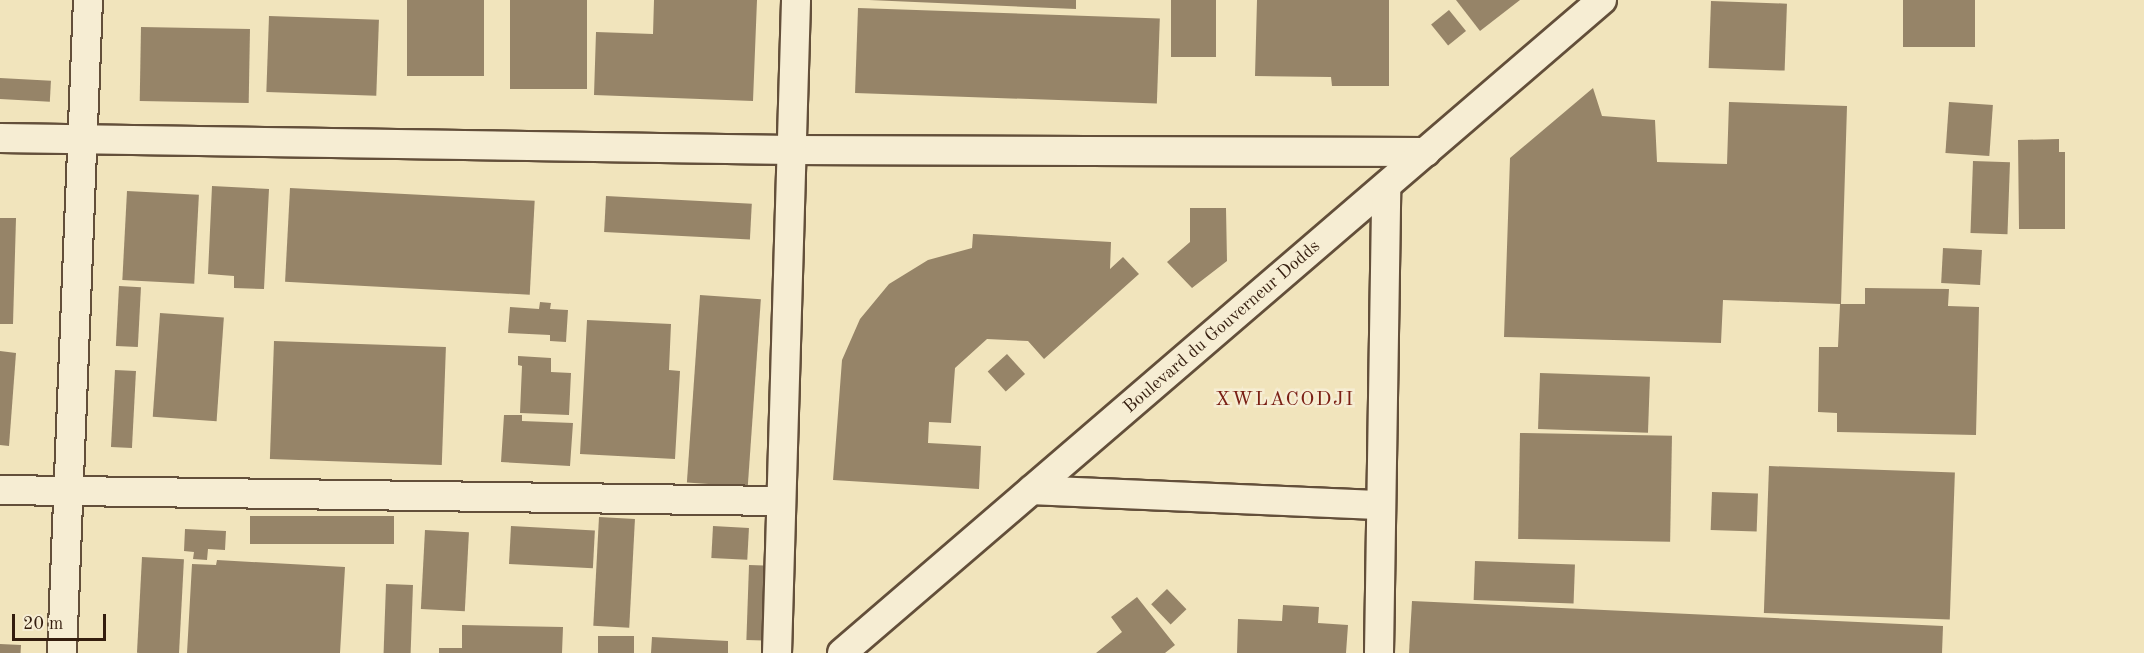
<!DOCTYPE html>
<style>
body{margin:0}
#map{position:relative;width:2144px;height:653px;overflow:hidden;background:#f1e4bc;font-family:"Old Standard TT",serif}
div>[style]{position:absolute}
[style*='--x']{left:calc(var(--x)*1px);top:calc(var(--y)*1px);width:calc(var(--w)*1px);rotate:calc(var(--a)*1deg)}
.building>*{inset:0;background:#968468;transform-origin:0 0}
.roads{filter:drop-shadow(2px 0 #634f3a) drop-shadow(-2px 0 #634f3a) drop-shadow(0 2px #634f3a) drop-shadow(0 -2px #634f3a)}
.minor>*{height:28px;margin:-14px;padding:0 14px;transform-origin:14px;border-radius:14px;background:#f6edd3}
span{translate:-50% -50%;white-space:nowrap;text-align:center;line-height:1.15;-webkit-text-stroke:5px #f6edd3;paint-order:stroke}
.street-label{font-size:18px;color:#341d0e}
.neighbourhood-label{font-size:20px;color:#7a1f14;letter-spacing:1.5px}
.scale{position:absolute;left:12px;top:614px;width:94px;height:27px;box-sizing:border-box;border:3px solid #341d0e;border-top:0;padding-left:8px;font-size:18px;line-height:21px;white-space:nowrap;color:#341d0e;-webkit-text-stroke:4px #f6edd3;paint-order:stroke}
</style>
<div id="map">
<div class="building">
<div style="left:407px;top:0;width:77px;height:76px"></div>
<div style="left:510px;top:0;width:77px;height:89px"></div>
<div style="clip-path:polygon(654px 0,757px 0,753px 101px,594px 95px,596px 32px,653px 34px)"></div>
<div style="clip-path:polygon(869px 0,1076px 0,1076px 9px)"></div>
<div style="left:1171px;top:0;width:45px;height:57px"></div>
<div style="clip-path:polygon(1257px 0,1389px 0,1389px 86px,1332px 86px,1331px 77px,1255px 76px)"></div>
<div style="clip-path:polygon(1456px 0,1520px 0,1480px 31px)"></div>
<div style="left:1903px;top:0;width:72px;height:47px"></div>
<div style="left:1711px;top:1px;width:76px;height:67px;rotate:2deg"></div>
<div style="left:858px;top:8px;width:302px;height:85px;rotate:2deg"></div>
<div style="left:1449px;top:10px;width:27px;height:23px;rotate:51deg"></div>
<div style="left:269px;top:16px;width:110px;height:76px;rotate:2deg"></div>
<div style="left:141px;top:27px;width:109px;height:74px;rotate:1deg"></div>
<div style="left:0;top:78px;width:51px;height:21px;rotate:3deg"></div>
<div style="clip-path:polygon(1593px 88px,1602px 116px,1655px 120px,1657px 162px,1727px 164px,1729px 102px,1847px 106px,1841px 304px,1723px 300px,1721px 343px,1504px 337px,1510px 158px)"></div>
<div style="left:1949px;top:102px;width:44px;height:51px;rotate:4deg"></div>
<div style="clip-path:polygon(2059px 139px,2059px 152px,2065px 152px,2065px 229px,2019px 229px,2018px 140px)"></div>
<div style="left:1973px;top:161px;width:37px;height:72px;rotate:2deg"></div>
<div style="clip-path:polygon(212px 186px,269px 189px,264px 289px,234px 288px,234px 276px,208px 274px)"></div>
<div style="left:290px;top:188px;width:245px;height:94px;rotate:3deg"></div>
<div style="left:127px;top:191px;width:72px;height:89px;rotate:3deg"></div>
<div style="left:606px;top:196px;width:146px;height:36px;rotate:3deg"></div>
<div style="clip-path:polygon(1190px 208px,1226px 208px,1227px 261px,1192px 288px,1167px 262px,1190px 242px)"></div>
<div style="clip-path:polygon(0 218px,16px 218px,13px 324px,0 324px)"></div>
<div style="clip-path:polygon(973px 234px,1111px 242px,1110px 269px,1123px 257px,1139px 274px,1044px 359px,1028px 341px,987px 339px,955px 368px,951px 423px,929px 422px,928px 443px,981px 446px,979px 489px,833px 480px,842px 360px,860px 319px,889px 284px,928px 260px,972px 248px)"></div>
<div style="left:1943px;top:248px;width:39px;height:35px;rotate:3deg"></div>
<div style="left:119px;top:286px;width:22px;height:60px;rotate:3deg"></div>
<div style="clip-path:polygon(1865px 288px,1949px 289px,1948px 306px,1979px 307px,1976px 435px,1837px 432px,1837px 413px,1818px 412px,1819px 347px,1838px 347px,1840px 304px,1865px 304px)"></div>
<div style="left:700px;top:295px;width:61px;height:188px;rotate:4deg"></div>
<div style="clip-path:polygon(540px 302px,551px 303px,550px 309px,568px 310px,566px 342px,550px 341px,550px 335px,508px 333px,510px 307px,539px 309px)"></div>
<div style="left:160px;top:313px;width:64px;height:104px;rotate:4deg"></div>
<div style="clip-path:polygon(587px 320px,671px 324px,669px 370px,680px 371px,675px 459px,580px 454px)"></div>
<div style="left:274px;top:341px;width:172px;height:118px;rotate:2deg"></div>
<div style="clip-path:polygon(0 351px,16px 353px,9px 446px,0 445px)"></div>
<div style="left:1007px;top:354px;width:27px;height:26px;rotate:48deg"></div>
<div style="clip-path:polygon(518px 356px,551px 358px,551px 372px,571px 373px,569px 415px,520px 413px,522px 366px,518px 365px)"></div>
<div style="left:115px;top:370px;width:21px;height:77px;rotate:3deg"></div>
<div style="left:1540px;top:373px;width:110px;height:56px;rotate:2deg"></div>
<div style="clip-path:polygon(504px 415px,522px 415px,522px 421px,573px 423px,570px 466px,501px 462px)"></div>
<div style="left:1520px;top:433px;width:152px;height:106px;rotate:1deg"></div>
<div style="left:1769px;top:466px;width:186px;height:147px;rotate:2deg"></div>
<div style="left:1712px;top:492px;width:46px;height:38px;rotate:2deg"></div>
<div style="left:250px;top:516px;width:144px;height:28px"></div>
<div style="left:599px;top:517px;width:36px;height:109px;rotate:3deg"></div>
<div style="left:511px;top:526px;width:84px;height:38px;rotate:3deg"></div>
<div style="left:713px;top:526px;width:36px;height:32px;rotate:3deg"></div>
<div style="clip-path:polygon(185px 529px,226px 531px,225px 550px,208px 549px,207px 560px,193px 559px,194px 552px,184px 551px)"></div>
<div style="left:425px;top:530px;width:44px;height:79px;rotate:3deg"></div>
<div style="left:142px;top:557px;width:42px;height:96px;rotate:3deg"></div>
<div style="clip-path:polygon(217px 560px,345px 567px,340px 653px,187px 653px,192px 564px,216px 565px)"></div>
<div style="left:1475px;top:561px;width:100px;height:39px;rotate:2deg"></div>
<div style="left:749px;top:565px;width:23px;height:75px;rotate:2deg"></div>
<div style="left:386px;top:584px;width:27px;height:69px;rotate:2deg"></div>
<div style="left:1167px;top:589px;width:28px;height:22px;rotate:46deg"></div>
<div style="clip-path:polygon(1137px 597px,1175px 645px,1165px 653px,1096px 653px,1122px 632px,1111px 617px)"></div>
<div style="clip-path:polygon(1412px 601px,1943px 626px,1942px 653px,1409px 653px)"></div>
<div style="clip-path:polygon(1283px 605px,1319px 607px,1318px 623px,1348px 625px,1346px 653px,1237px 653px,1238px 619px,1282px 621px)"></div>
<div style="clip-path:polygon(462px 625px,563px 627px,562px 653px,439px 653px,439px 648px,462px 648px)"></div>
<div style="left:598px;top:636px;width:36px;height:17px"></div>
<div style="clip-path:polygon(652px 637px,728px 641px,728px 653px,651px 653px)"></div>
<div style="left:0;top:644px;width:21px;height:9px;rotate:3deg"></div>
</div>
<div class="roads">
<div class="minor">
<div style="--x:0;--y:138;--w:792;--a:0.87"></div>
<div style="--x:792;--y:150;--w:634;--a:0.18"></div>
<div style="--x:0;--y:490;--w:781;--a:0.81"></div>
<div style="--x:1032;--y:490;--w:349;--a:2.5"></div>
<div style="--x:62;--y:653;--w:654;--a:-87.72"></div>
<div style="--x:777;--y:653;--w:653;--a:-88.33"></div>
<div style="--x:842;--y:653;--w:1002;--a:-40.67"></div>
<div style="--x:1379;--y:653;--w:467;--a:-89.1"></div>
</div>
</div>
<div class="street-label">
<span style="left:1222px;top:327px;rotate:-41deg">Boulevard du Gouverneur Dodds</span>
</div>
<div class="neighbourhood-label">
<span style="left:1285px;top:400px">XWLACODJI</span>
</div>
<div class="scale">20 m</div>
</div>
